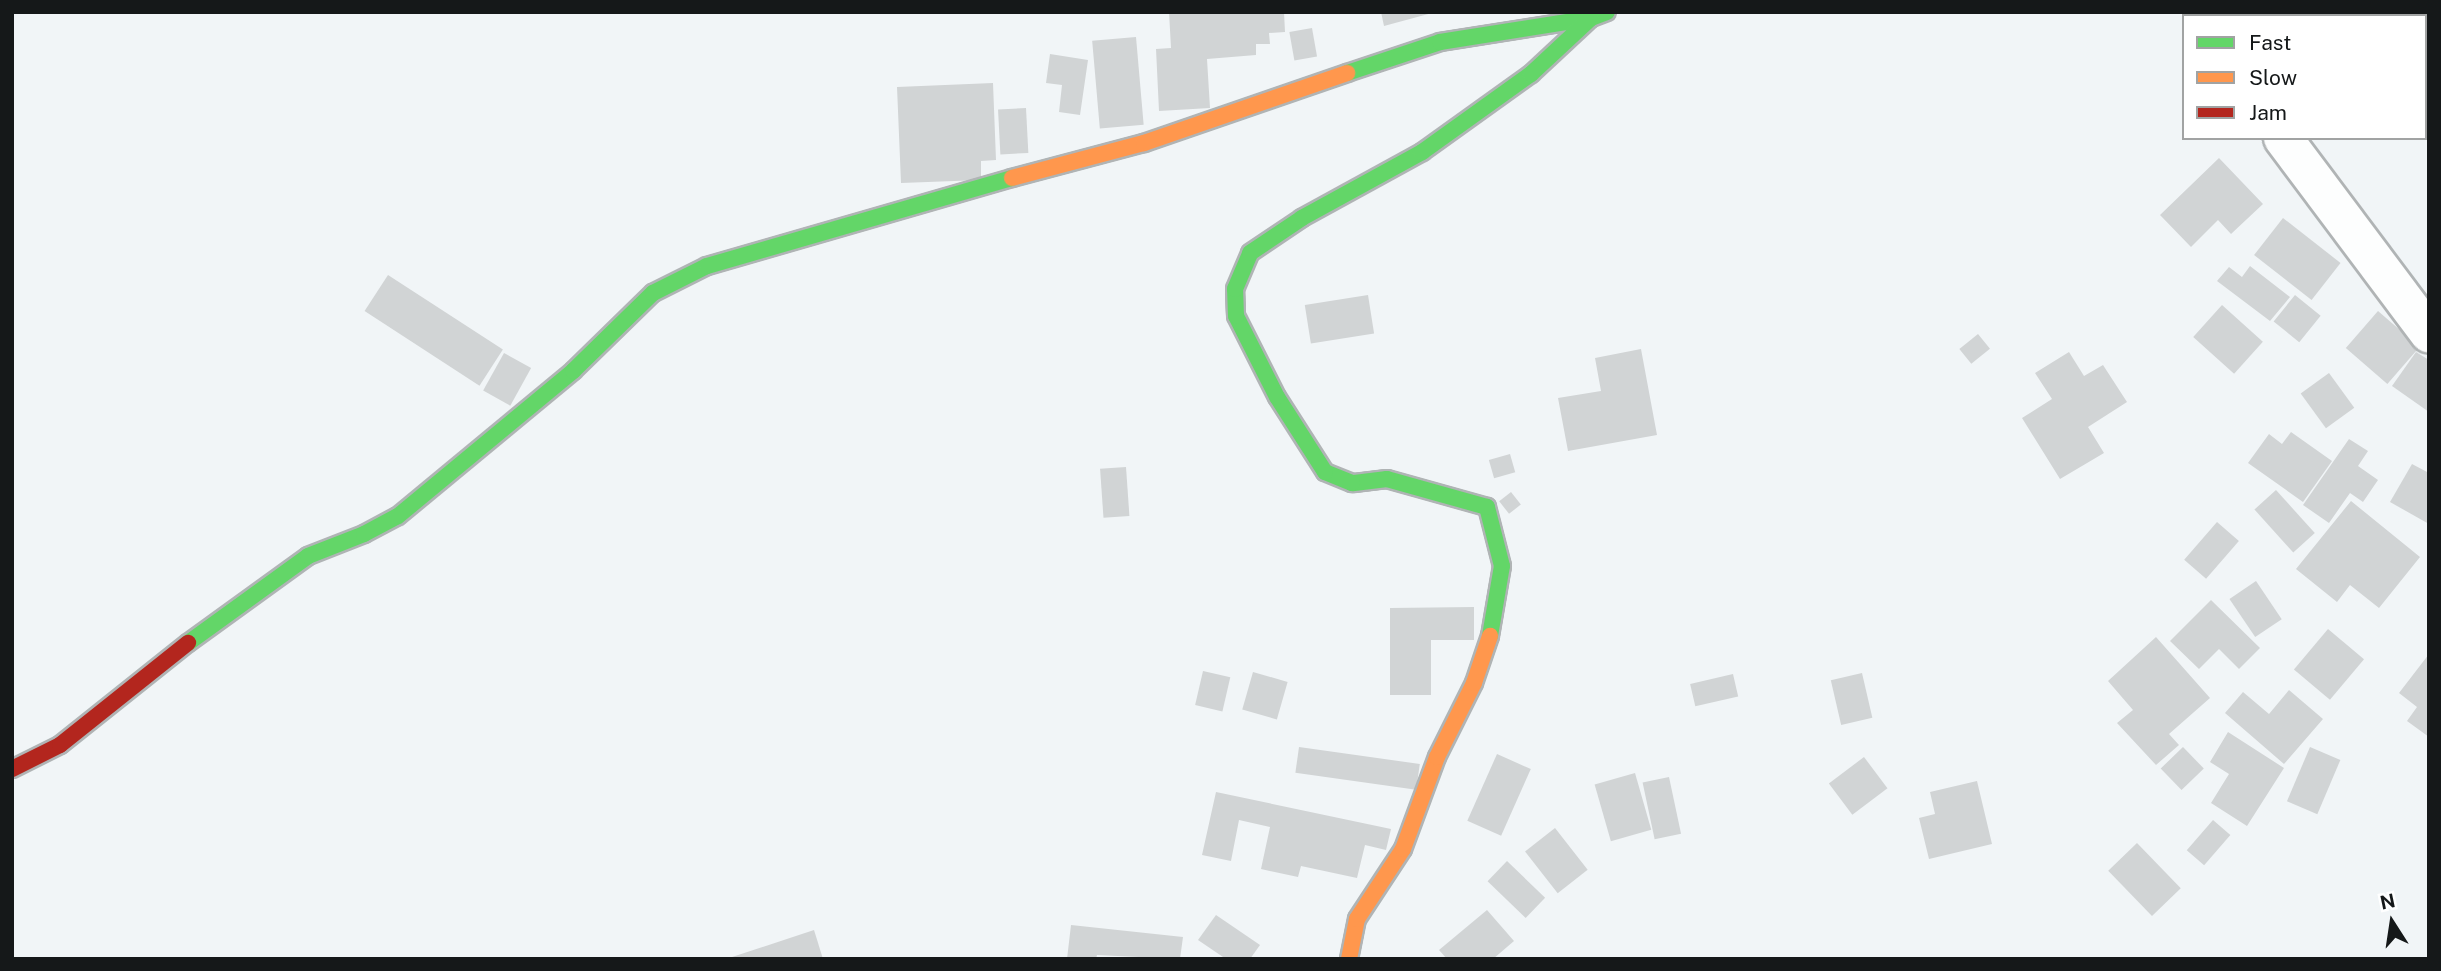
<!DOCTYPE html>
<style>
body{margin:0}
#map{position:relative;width:2441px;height:971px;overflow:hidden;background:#f1f5f7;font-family:"Public Sans",sans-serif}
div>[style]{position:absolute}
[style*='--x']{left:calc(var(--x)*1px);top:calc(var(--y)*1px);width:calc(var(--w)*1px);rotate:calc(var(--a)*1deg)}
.building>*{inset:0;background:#d1d4d5;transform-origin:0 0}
.roads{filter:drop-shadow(2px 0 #b0b4b5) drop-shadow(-2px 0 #b0b4b5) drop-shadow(0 2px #b0b4b5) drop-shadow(0 -2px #b0b4b5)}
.street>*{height:38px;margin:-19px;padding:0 19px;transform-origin:19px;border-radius:19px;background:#fdfefe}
.fast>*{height:16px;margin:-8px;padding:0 8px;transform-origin:8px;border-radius:8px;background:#63d668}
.slow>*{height:16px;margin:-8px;padding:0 8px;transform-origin:8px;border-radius:8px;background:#ff974d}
.jam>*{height:16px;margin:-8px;padding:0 8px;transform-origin:8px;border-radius:8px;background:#b3261e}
span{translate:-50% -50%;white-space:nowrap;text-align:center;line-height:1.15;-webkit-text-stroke:6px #fff;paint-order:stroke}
.frame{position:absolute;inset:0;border:14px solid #151819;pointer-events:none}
.legend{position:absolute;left:2182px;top:14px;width:245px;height:126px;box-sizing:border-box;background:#fff;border:2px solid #a1a3a3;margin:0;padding:9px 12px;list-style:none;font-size:21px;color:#151819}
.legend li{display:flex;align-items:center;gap:14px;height:35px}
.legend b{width:35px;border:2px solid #a1a3a3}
.north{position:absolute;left:2357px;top:887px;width:70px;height:70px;-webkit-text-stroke:5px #fff;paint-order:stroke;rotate:348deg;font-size:19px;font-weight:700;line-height:28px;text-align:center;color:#151819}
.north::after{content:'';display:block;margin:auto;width:24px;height:32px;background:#151819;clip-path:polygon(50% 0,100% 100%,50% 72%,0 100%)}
</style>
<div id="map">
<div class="building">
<div style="clip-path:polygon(1169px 12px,1284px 12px,1285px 32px,1269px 33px,1270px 44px,1256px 44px,1256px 55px,1207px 59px,1210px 108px,1159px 111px,1156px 49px,1171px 48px)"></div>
<div style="clip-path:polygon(1381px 12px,1432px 12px,1432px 13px,1384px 26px)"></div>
<div style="left:1312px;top:28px;width:29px;height:23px;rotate:80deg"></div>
<div style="left:1136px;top:37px;width:88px;height:44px;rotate:85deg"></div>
<div style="clip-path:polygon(1050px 54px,1088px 60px,1080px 115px,1059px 112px,1062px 85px,1046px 83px)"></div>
<div style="clip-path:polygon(993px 83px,996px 160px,981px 161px,981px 180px,901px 183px,897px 87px)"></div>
<div style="left:1026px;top:108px;width:45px;height:28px;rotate:87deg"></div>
<div style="clip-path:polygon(2219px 158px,2263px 204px,2231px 234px,2218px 220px,2191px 247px,2160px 215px)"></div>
<div style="left:2283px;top:218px;width:73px;height:47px;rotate:38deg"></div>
<div style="clip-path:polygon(2250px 266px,2290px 297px,2270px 321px,2217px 281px,2229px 267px,2242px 277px)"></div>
<div style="left:388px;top:275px;width:137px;height:43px;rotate:33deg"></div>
<div style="left:1368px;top:295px;width:39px;height:64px;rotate:81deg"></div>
<div style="left:2295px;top:295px;width:33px;height:34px;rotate:39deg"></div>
<div style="left:2222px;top:305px;width:55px;height:43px;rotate:42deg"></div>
<div style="left:2378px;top:311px;width:55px;height:49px;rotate:41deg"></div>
<div style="left:1978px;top:334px;width:19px;height:24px;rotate:51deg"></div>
<div style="clip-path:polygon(1641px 349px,1657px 435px,1568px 451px,1558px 398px,1601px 391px,1595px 358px)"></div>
<div style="clip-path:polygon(2069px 352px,2084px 376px,2103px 365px,2127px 402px,2088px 427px,2104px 453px,2060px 479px,2022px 418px,2052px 399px,2035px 373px)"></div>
<div style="clip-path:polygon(2416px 352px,2429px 360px,2429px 412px,2392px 386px)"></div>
<div style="left:504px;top:353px;width:31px;height:43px;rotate:29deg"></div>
<div style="left:2329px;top:373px;width:43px;height:35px;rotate:54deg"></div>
<div style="clip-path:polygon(2291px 432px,2332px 461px,2303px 502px,2248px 463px,2269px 434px,2282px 444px)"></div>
<div style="clip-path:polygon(2349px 439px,2368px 451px,2358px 466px,2378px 480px,2363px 502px,2350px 493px,2329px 523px,2303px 505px)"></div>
<div style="left:1510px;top:454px;width:19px;height:22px;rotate:74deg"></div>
<div style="clip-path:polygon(2412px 464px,2429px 473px,2429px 524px,2390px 502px)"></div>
<div style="left:1126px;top:467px;width:49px;height:26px;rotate:86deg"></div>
<div style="left:2276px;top:490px;width:58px;height:29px;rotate:48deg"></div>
<div style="left:1511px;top:492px;width:16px;height:15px;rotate:52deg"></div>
<div style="clip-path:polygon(2351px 501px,2420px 557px,2379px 608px,2350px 585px,2337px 602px,2296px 569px)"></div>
<div style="left:2217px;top:522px;width:29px;height:50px;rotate:41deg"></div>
<div style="left:2256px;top:581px;width:46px;height:32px;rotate:56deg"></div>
<div style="clip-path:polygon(2211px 600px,2260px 648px,2239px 669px,2219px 649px,2199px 669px,2170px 641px)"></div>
<div style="clip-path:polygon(1474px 607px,1474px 640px,1431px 640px,1431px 695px,1390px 695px,1390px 608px)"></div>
<div style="left:2328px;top:629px;width:47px;height:53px;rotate:40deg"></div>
<div style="clip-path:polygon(2156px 637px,2210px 698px,2169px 734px,2179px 745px,2156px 765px,2117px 723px,2133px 710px,2108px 681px)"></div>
<div style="clip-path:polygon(2429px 654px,2429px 737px,2407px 721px,2417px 707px,2399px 693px)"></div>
<div style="left:1203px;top:671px;width:28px;height:35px;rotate:13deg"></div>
<div style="left:1253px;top:672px;width:36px;height:39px;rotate:16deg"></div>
<div style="left:1862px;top:673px;width:46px;height:32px;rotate:77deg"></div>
<div style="left:1733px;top:674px;width:23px;height:44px;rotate:77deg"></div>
<div style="clip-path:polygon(2289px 690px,2323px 719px,2284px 764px,2225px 713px,2243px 692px,2269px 714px)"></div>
<div style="clip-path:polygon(2228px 732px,2284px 768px,2247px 826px,2211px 803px,2229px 774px,2210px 762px)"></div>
<div style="left:1299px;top:747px;width:122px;height:26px;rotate:8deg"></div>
<div style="left:2183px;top:747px;width:30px;height:31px;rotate:46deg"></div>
<div style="left:2310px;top:747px;width:33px;height:59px;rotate:23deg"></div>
<div style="left:1497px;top:754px;width:37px;height:73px;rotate:24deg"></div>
<div style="left:1864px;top:757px;width:39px;height:44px;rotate:53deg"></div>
<div style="left:1635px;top:773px;width:59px;height:42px;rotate:74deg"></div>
<div style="left:1669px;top:777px;width:58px;height:27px;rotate:78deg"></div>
<div style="clip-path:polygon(1977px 781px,1992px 844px,1929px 859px,1919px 818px,1935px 814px,1930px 792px)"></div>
<div style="clip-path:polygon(1216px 792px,1391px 829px,1386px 850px,1365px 845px,1357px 878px,1301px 866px,1298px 877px,1261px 869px,1270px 827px,1239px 820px,1231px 861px,1202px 855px)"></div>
<div style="left:2213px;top:820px;width:23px;height:40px;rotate:41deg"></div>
<div style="left:1555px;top:828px;width:53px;height:38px;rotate:52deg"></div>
<div style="left:2137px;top:843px;width:63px;height:40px;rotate:46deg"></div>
<div style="left:1507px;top:861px;width:53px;height:28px;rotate:44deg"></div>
<div style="clip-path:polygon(1487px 910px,1514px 941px,1493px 959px,1447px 959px,1439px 950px)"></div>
<div style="clip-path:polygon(1216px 915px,1260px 945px,1250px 959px,1226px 959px,1198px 940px)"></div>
<div style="clip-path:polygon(1071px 925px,1183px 937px,1180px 959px,1097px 955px,1096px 959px,1067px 959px)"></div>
<div style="clip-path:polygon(814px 930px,823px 959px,729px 959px,729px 958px)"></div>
</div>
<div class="roads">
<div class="street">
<div style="--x:2209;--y:12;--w:4;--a:63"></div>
<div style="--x:2283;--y:138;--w:244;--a:53.2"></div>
</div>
<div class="fast">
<div style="--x:1347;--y:73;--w:98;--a:-18.4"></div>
<div style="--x:1440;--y:42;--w:153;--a:-9"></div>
<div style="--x:1591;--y:18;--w:17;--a:-21"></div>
<div style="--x:1490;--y:636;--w:71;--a:-80.3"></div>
<div style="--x:1502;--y:566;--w:61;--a:-104.3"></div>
<div style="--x:1487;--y:507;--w:104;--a:-164.4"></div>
<div style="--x:1387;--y:479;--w:35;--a:173"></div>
<div style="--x:1352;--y:483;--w:29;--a:-158"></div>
<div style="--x:1325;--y:472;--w:89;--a:-122.6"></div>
<div style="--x:1277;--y:397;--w:91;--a:-116.8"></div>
<div style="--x:1236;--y:316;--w:27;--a:-92"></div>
<div style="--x:1235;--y:289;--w:39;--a:-67"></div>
<div style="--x:1250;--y:253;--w:63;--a:-33.9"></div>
<div style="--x:1302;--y:218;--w:137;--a:-28.8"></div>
<div style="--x:1422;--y:152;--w:134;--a:-35.6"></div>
<div style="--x:1531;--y:74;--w:82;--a:-43"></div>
<div style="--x:188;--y:643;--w:148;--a:-35.9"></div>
<div style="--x:308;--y:556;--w:60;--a:-21.4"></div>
<div style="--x:364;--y:534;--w:38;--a:-28"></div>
<div style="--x:398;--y:516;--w:227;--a:-39.6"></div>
<div style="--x:573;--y:371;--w:112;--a:-44.3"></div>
<div style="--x:653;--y:293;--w:60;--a:-26.6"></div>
<div style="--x:707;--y:266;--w:317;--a:-16.1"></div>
</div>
<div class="slow">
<div style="--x:1012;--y:178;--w:137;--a:-14.9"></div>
<div style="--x:1144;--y:143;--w:215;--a:-19"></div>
<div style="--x:1349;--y:959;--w:41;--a:-78.7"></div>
<div style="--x:1357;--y:919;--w:84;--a:-56.7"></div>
<div style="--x:1403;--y:849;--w:98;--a:-69.7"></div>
<div style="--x:1437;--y:757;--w:83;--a:-63.4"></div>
<div style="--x:1474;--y:683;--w:50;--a:-71.2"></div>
</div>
<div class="jam">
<div style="--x:12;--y:769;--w:54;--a:-26.6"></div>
<div style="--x:60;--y:745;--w:164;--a:-38.6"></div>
</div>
</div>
<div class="frame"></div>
<ul class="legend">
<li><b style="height:9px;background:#63d668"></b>Fast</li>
<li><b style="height:9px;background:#ff974d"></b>Slow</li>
<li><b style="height:9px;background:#b3261e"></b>Jam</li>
</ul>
<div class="north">N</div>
</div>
